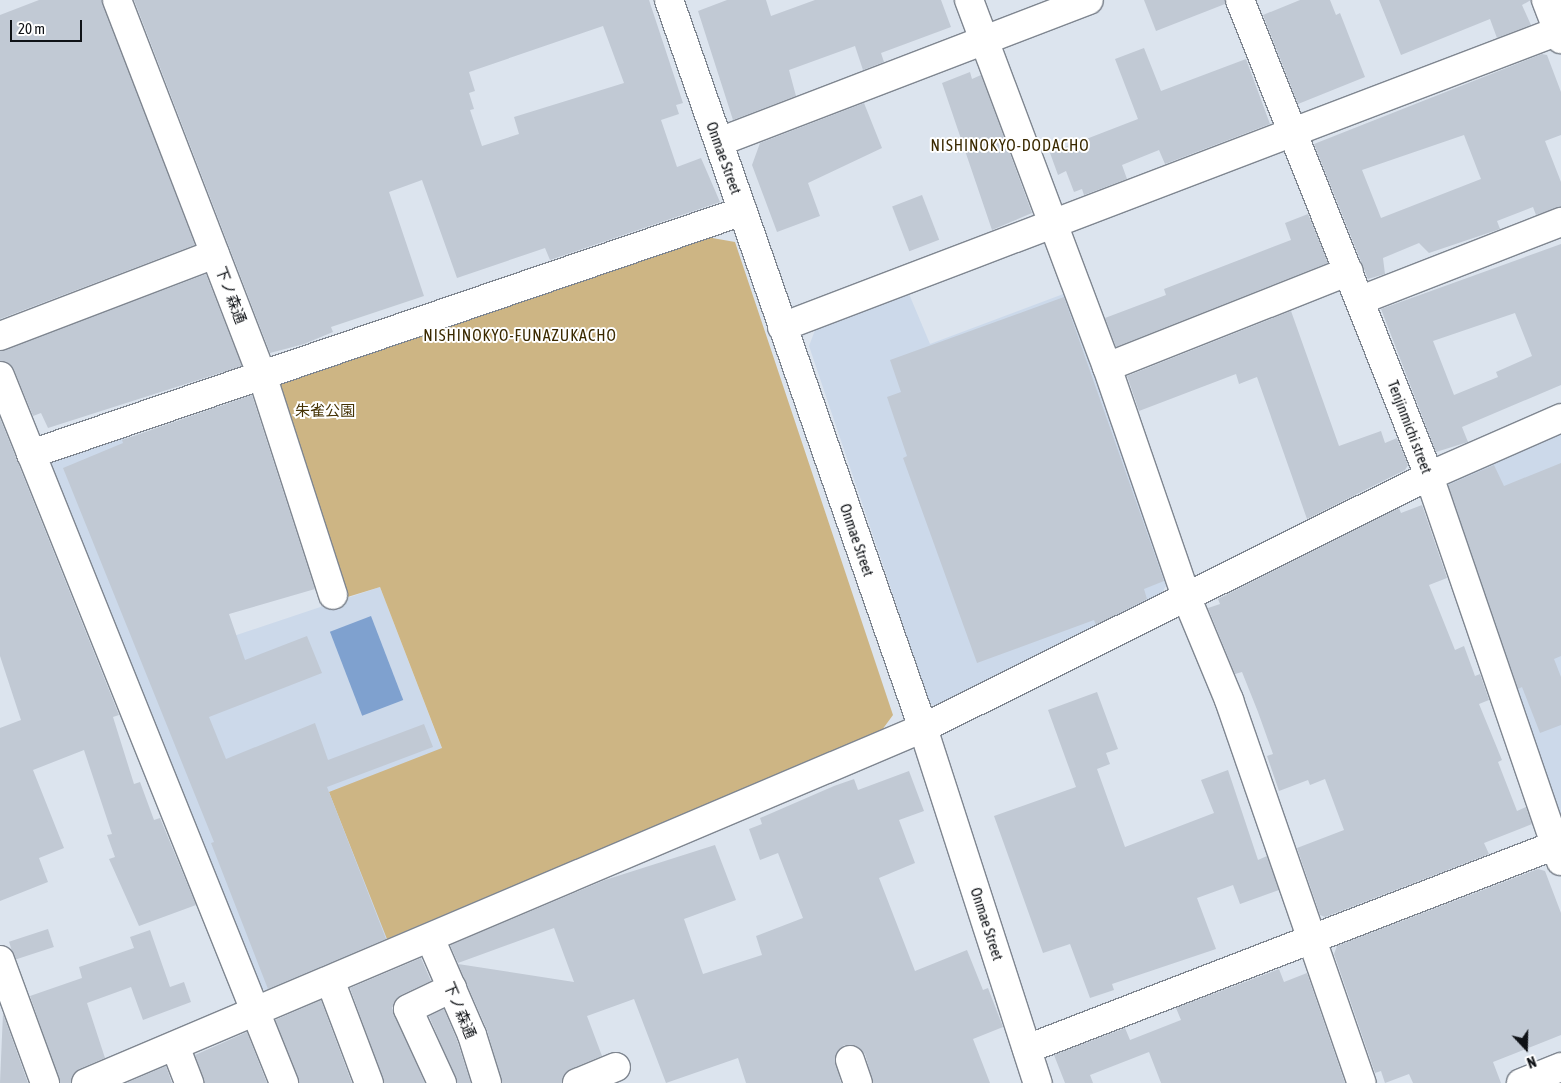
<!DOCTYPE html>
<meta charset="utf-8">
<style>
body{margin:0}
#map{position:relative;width:1561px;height:1083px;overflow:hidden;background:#dce4ee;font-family:"Asap Condensed","Noto Sans JP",sans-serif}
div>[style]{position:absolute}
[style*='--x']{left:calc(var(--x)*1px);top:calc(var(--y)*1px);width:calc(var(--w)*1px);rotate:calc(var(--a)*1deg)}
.built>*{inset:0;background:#ccd9ea}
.green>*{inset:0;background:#cdb584}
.water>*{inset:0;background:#7fa1cf;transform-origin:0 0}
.building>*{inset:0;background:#c1c9d4;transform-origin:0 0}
.roads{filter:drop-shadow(1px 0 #7f8690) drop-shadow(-1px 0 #7f8690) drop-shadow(0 1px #7f8690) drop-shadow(0 -1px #7f8690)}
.minor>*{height:28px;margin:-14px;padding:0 14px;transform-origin:14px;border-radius:14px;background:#fff}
span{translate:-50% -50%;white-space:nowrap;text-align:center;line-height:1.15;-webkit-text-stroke:4px #fff;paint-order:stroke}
.street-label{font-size:15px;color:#0f1216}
.park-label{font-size:15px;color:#453305}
.neighbourhood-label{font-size:16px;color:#3a2900;letter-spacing:1px}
.north{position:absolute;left:1501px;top:1023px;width:50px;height:50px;-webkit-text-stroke:4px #fff;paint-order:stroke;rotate:159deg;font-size:14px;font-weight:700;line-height:20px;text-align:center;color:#0f1216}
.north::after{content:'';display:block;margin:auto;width:18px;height:22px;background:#0f1216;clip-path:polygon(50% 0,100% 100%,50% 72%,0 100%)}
.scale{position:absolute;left:10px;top:20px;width:72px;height:22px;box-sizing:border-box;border:2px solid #0f1216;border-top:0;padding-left:6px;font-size:15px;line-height:18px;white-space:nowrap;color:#0f1216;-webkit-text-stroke:4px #fff;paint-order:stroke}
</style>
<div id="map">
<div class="built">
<div style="clip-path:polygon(1066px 293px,1170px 578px,1162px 593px,946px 709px,930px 704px,809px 346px,815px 330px,909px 294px,930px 344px)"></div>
<div style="clip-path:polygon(122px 425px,195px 649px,380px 587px,497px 892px,266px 990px,256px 987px,47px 459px)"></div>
<div style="clip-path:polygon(1561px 428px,1561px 821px,1444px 489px,1453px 471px)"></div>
</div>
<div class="green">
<div style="clip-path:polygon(701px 236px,735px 242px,893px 715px,882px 730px,387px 939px,329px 792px,442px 748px,380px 587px,341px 599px,273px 381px)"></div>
</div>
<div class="water">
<div style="left:371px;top:616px;width:90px;height:44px;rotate:69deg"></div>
</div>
<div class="building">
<div style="clip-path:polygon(39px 0,102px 0,195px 245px,0 319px,0 15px)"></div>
<div style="clip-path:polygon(evenodd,134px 0,649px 0,683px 103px,676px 105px,679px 114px,661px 120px,677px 167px,701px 158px,720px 202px,550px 260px,545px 248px,457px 278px,422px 180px,389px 192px,424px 296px,331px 327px,333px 332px,304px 344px,270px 353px,134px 0,603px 26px,624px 83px,514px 117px,519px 134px,482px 146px,470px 110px,474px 109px,469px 93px,475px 91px,469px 72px,603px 26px)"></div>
<div style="clip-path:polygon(727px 0,766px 0,771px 16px,815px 0,941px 0,951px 27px,881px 53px,884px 62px,863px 70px,855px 46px,789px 70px,796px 96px,733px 120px,698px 11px)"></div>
<div style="clip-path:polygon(1144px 0,1225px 0,1225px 4px,1156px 31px)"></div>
<div style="clip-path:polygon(1300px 0,1330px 0,1336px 15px,1340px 13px,1365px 77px,1298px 104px,1263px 15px)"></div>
<div style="clip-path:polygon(1379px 0,1531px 0,1522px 5px,1531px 25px,1497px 38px,1490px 19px,1401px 55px)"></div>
<div style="clip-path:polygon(1144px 48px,1161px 91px,1246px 59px,1270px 124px,1165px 164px,1159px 150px,1122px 165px,1127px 179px,1084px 195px,1082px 189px,1074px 192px,1066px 171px,1058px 175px,1050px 153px,1138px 119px,1115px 59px)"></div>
<div style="clip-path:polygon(evenodd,1542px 54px,1547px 55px,1561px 92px,1561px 135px,1545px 141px,1561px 182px,1561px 207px,1536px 215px,1533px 207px,1497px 221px,1500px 229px,1429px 253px,1419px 243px,1383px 258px,1385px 274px,1368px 279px,1314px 144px,1542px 54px,1464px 135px,1481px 179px,1381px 218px,1362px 170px,1464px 135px)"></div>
<div style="clip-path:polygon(970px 72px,972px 79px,981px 75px,1032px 213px,992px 230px,942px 83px)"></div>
<div style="clip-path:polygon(864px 103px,882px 148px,808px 183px,820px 216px,777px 232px,752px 165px,760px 143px)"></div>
<div style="left:922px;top:195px;width:48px;height:32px;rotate:69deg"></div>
<div style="clip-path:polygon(1308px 214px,1328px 263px,1116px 347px,1105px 318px,1166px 295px,1164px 289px,1291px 240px,1285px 223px)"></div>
<div style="clip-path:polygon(evenodd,1561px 244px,1561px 385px,1462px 427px,1468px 442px,1436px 452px,1381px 309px,1561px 244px,1515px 313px,1532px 356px,1496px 372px,1498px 377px,1454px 395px,1433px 341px,1515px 313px)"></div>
<div style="clip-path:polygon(206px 274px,242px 366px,48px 428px,41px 413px,33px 416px,14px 370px,0 361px,0 351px)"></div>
<div style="clip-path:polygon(1064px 297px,1164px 581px,1144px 589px,1147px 599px,1096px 625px,1094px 620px,977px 663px,903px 458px,907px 456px,887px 397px,901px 392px,890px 360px)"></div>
<div style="clip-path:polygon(1291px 311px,1339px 446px,1381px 431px,1385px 443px,1397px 438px,1408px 465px,1405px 470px,1307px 519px,1257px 377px,1239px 384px,1236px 374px,1139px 411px,1127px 376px)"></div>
<div style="clip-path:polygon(252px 395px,315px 589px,229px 614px,245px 660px,307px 636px,322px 673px,209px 717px,226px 759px,315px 723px,328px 760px,424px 724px,433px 747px,327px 787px,386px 939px,268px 989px,211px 843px,214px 842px,63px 468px,123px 443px,122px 440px)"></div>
<div style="clip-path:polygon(0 418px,119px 715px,113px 717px,134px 784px,140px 782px,154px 820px,160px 818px,196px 905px,139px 926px,109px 859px,115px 857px,107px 835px,112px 834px,84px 750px,33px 770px,64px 848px,39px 858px,48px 882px,0 901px,0 728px,21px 720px,0 656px)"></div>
<div style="clip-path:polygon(1561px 463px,1561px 656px,1554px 659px,1561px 677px,1561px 725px,1540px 733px,1522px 687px,1518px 689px,1448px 485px,1494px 465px,1504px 486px)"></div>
<div style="clip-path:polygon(1422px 505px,1447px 578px,1429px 585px,1455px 650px,1464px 646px,1475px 676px,1480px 674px,1489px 700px,1479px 704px,1502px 760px,1498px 762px,1517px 811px,1526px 807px,1532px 824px,1484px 843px,1489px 854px,1325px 917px,1320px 915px,1297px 848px,1344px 830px,1325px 779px,1310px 785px,1308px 780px,1279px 791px,1267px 756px,1273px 754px,1258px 712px,1242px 672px,1235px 674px,1208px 608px,1220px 604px,1218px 599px,1399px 508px,1401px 513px)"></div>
<div style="clip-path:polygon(1097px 692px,1118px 749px,1106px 753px,1110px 764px,1097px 769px,1125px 847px,1214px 813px,1201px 780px,1228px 770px,1258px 860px,1267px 856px,1279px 890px,1240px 904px,1233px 885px,1197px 898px,1216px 949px,1112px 984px,1114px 990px,1090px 998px,1070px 944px,1043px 953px,994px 816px,1076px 787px,1048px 710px)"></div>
<div style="clip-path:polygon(909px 771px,924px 811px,899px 820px,915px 863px,879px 878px,915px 971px,967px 950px,983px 990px,988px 988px,1003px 1027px,973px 1039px,990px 1083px,873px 1083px,865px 1054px,852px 1045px,844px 1045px,835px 1057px,841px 1083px,746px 1083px,738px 1058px,666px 1083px,634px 999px,587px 1016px,602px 1056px,571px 1069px,562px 1083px,502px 1083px,487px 1030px,458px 964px,574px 982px,554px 928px,458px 963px,450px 945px,605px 880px,715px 845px,736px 900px,684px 919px,703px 974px,762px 955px,756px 936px,803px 918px,778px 853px,760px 860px,749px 829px,762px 824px,760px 818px,834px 786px,854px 779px,858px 790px)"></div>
<div style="clip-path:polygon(1538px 869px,1545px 871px,1561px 913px,1561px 1035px,1493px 1062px,1501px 1083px,1413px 1083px,1409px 1074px,1385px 1083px,1381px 1071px,1375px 1073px,1334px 954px,1337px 946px)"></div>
<div style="left:48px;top:929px;width:19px;height:41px;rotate:72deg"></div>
<div style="clip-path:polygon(150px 930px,170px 987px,184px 982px,191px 1002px,143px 1020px,131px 987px,87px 1003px,105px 1058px,79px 1069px,71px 1083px,60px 1083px,30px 996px,82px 978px,79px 967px,134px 948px,130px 937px)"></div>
<div style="clip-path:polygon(421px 958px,431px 981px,401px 995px,392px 1008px,425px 1083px,384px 1083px,350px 988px)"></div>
<div style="clip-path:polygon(1279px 969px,1284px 982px,1307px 973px,1345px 1083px,1161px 1083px,1149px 1052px,1090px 1075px,1093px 1083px,1065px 1083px,1054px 1055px,1125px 1028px,1130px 1040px,1181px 1020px,1176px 1008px)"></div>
<div style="clip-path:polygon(321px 1000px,352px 1083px,299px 1083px,275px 1020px)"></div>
<div style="clip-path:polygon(444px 1009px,457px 1040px,471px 1083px,457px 1083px,429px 1016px)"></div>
<div style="clip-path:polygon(3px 1013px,28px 1083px,0 1083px)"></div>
<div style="clip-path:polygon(247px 1032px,267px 1083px,204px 1083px,195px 1055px)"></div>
<div style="clip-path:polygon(166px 1066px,172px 1083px,126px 1083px)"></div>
</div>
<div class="roads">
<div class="minor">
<div style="--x:117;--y:0;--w:402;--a:68.9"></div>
<div style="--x:262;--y:375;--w:231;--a:72.1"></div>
<div style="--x:669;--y:0;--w:771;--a:70.77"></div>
<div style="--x:923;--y:728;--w:373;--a:72.1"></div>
<div style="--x:969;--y:0;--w:392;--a:69.4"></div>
<div style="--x:1107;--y:367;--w:242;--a:71"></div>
<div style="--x:1186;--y:596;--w:113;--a:67.5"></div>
<div style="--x:1229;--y:700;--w:405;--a:70.9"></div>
<div style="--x:1240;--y:0;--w:512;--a:68.34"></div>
<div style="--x:1429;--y:476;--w:407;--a:71.1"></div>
<div style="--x:1546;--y:0;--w:42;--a:69"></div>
<div style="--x:719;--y:142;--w:396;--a:-21"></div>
<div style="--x:1361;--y:300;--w:215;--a:-21.3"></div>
<div style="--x:782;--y:327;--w:834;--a:-20.87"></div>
<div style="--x:0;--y:336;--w:230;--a:-20.9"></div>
<div style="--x:1107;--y:367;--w:260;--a:-21.6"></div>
<div style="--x:0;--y:376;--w:762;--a:68.11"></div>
<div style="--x:31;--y:454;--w:752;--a:-18.84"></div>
<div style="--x:430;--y:938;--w:106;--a:66.6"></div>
<div style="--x:472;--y:1035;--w:50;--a:72.6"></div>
<div style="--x:0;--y:960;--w:131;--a:69.9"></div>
<div style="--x:330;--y:980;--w:110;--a:69.3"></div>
<div style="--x:175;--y:1046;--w:40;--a:69"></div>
<div style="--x:1027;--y:1049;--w:572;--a:-21.1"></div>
<div style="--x:850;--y:1060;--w:24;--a:71"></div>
<div style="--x:86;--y:1083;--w:909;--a:-22.98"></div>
<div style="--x:923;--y:728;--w:565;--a:-26.47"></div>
<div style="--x:1429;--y:476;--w:144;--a:-23.7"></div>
<div style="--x:442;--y:1083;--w:81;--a:-114.7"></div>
<div style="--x:408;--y:1009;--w:49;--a:-25.5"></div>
<div style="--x:577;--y:1083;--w:42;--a:-22.3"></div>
<div style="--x:1521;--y:1083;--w:43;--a:-21.8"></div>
</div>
</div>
<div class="street-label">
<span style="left:724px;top:158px;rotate:70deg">Onmae Street</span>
<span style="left:231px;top:295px;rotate:69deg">下ノ森通</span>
<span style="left:1410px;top:427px;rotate:69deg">Tenjinmichi street</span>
<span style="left:857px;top:540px;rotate:71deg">Onmae Street</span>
<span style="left:987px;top:924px;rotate:72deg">Onmae Street</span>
<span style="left:460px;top:1010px;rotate:67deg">下ノ森通</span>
</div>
<div class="park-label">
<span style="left:325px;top:411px">朱雀公園</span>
</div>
<div class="neighbourhood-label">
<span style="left:1010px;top:145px">NISHINOKYO-DODACHO</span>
<span style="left:520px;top:335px">NISHINOKYO-FUNAZUKACHO</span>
</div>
<div class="north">N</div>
<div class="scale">20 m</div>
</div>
